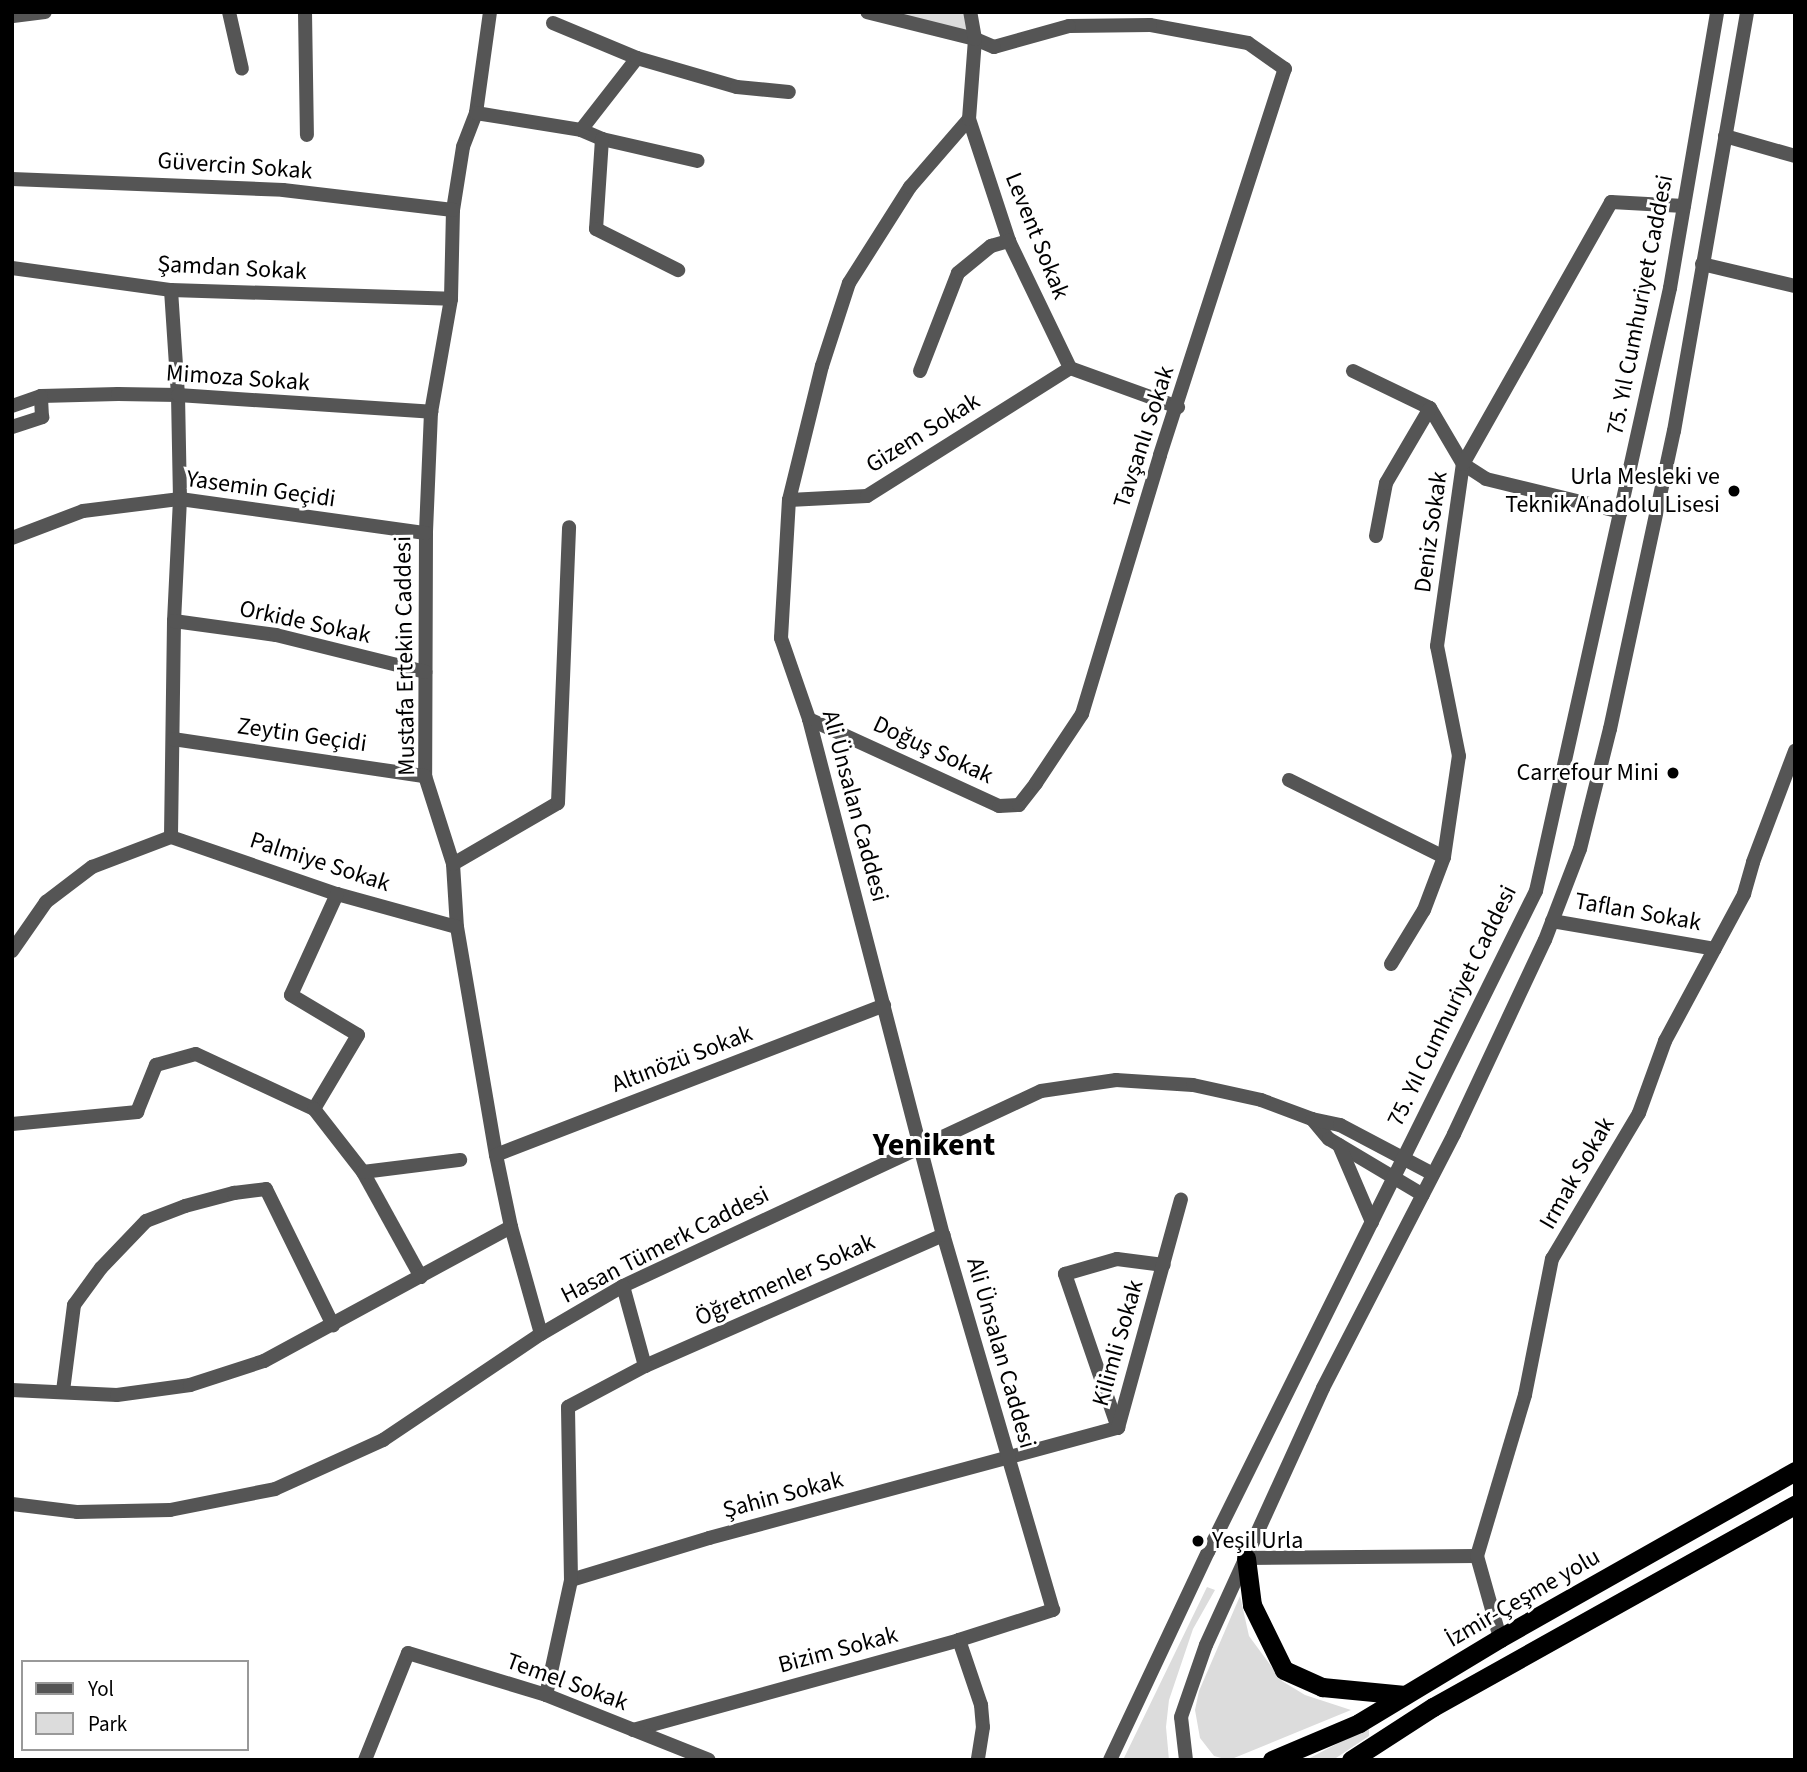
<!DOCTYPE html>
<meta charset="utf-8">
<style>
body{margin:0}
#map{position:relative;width:1807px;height:1772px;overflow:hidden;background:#fff;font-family:"Source Sans 3",sans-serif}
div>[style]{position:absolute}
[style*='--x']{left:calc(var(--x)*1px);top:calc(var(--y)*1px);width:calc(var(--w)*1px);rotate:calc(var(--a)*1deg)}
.green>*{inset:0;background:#dcdcdc}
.minor>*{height:14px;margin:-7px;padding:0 7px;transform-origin:7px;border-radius:7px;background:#555}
.tertiary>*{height:14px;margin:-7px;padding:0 7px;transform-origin:7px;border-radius:7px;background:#555}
.trunk>*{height:19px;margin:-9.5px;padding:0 9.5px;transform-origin:9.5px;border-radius:9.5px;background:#000}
.dots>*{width:19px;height:19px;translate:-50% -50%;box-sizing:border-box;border:4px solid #fff;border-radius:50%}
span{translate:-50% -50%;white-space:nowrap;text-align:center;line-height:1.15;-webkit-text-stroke:6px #fff;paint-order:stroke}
.street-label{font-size:24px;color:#000}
.poi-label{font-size:24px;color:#000}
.right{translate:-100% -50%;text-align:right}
.left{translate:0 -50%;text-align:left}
.district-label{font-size:32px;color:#000;font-weight:700}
.frame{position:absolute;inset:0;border:14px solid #000;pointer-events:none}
.legend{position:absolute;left:21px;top:1660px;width:228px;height:91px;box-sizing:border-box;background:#fff;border:2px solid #999;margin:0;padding:9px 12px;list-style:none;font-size:21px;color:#000}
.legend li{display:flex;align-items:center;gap:14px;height:35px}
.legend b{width:35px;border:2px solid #999}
</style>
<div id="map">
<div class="green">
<div style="clip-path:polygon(867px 12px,970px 12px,975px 39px)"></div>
<div style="clip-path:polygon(1207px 1587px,1215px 1590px,1193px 1629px,1169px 1700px,1166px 1727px,1169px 1760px,1123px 1760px)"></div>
<div style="clip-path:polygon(1240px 1596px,1249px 1636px,1282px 1681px,1305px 1695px,1351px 1710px,1234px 1758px,1225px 1759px,1214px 1756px,1200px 1738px,1195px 1710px,1199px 1691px)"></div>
<div style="clip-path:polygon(1369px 1727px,1369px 1736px,1333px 1760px,1306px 1760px)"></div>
</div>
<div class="minor">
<div style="--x:229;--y:12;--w:58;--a:77.2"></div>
<div style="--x:305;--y:12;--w:123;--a:89.1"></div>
<div style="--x:490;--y:12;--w:102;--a:97.9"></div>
<div style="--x:476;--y:113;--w:36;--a:111"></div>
<div style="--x:463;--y:147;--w:64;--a:99"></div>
<div style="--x:453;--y:210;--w:89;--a:91.3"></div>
<div style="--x:451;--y:299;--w:115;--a:100"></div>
<div style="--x:431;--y:412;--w:121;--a:92.4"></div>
<div style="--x:426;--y:533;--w:243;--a:90.2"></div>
<div style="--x:425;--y:776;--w:92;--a:72.3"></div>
<div style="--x:453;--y:864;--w:63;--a:86.4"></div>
<div style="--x:457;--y:927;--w:231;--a:80.3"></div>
<div style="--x:496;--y:1155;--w:74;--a:78.2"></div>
<div style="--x:511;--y:1227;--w:111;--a:74.3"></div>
<div style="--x:13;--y:16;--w:32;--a:-7"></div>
<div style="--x:553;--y:23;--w:91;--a:22.6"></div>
<div style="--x:476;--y:113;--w:106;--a:9.2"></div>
<div style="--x:581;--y:130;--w:23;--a:23"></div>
<div style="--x:602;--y:139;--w:98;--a:12.9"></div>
<div style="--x:969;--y:119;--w:128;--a:71.8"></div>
<div style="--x:1009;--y:241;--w:141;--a:64.3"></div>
<div style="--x:581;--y:130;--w:91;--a:-52.1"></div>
<div style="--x:637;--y:58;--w:104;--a:16.2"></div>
<div style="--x:737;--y:87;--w:52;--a:5.5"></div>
<div style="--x:1725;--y:136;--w:73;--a:15.9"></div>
<div style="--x:602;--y:139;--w:90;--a:93.8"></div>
<div style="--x:596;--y:229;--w:92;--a:26.6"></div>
<div style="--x:12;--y:179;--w:271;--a:2.3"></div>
<div style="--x:283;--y:190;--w:171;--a:6.7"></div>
<div style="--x:1702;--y:264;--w:96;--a:13.3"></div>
<div style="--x:12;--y:268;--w:161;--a:7.9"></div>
<div style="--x:171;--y:290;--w:280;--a:1.8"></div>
<div style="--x:171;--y:290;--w:105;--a:86.2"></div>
<div style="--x:178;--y:395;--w:104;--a:88.9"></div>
<div style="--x:180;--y:499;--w:122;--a:92.8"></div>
<div style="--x:174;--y:621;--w:216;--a:90.8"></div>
<div style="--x:1070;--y:368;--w:115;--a:19.9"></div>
<div style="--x:920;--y:371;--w:105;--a:-68.8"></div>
<div style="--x:958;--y:273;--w:43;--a:-39.3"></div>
<div style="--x:991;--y:246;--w:19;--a:-16"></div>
<div style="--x:1353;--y:371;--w:85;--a:25.7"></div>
<div style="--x:1430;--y:408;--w:65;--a:59.5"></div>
<div style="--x:1463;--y:464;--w:27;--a:33"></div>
<div style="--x:1486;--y:479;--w:139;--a:13.7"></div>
<div style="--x:12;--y:406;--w:31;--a:-19"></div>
<div style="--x:41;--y:396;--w:77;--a:-1.5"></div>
<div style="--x:118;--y:394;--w:60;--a:1"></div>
<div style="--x:178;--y:395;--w:254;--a:3.8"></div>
<div style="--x:12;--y:427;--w:32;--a:-18"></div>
<div style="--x:42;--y:417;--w:21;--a:-93"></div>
<div style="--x:789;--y:500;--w:78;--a:-2.9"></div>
<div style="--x:867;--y:496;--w:240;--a:-32.2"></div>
<div style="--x:1376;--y:536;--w:54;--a:-79.3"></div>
<div style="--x:1386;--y:483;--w:87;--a:-59.6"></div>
<div style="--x:12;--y:538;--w:76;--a:-20.8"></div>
<div style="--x:83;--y:511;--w:98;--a:-7.1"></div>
<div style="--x:180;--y:499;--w:248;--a:7.9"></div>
<div style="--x:174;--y:621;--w:103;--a:7.8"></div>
<div style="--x:276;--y:635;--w:154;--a:13.9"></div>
<div style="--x:809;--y:719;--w:209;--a:24.6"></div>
<div style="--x:999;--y:806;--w:20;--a:-3"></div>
<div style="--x:1019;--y:805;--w:28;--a:-52"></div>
<div style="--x:1036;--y:783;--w:83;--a:-56.3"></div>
<div style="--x:1082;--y:714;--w:270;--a:-73.2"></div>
<div style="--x:1160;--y:455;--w:406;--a:-72.1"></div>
<div style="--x:1285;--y:69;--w:45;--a:-144.9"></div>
<div style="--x:1248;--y:43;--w:100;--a:-169.6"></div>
<div style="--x:1150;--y:25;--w:81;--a:179.3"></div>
<div style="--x:1069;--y:26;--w:78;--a:164.4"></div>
<div style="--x:994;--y:47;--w:21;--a:-157"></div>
<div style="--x:975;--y:39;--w:111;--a:-166"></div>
<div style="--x:173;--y:739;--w:255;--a:8.4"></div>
<div style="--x:1289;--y:780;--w:173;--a:26.4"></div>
<div style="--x:171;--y:837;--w:176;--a:19"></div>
<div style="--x:337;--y:894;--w:124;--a:15.4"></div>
<div style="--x:453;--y:864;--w:121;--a:-30.2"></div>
<div style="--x:558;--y:803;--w:276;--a:-87.7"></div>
<div style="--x:1552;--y:921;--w:165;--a:9.7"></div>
<div style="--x:12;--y:951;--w:60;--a:-55.2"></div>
<div style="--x:46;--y:902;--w:58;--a:-37.3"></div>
<div style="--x:92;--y:867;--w:85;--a:-20.8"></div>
<div style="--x:1391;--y:964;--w:63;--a:-58.6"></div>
<div style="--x:1424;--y:910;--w:57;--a:-69.3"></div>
<div style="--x:1444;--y:857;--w:102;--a:-81.6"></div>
<div style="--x:1459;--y:756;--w:112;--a:-101.3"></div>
<div style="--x:1437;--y:646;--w:184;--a:-81.9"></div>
<div style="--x:1463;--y:464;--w:301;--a:-60.5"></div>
<div style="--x:1611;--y:202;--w:73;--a:3.1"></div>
<div style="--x:314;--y:1109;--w:86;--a:-59.3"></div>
<div style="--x:358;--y:1035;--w:78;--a:-149.2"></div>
<div style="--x:291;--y:995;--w:111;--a:-65.5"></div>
<div style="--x:12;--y:1124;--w:126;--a:-5.5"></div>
<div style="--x:137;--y:1112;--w:51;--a:-68"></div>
<div style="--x:156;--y:1065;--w:41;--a:-15.4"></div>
<div style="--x:196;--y:1054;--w:130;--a:25"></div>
<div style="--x:314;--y:1109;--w:80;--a:52.1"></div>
<div style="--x:363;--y:1172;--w:120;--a:61.1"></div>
<div style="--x:496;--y:1155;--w:416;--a:-21.1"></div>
<div style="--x:363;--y:1172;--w:98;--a:-7.1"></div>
<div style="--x:645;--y:1366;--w:326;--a:-23.7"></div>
<div style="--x:12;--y:1390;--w:105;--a:2.7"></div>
<div style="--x:117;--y:1395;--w:74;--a:-7.8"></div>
<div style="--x:190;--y:1385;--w:78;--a:-18"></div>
<div style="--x:264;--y:1361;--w:281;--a:-28.5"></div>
<div style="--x:63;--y:1391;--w:87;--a:-82.7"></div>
<div style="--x:74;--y:1305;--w:46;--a:-53.9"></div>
<div style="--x:101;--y:1268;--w:65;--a:-46.2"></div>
<div style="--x:146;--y:1221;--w:42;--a:-21"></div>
<div style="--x:185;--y:1206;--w:51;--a:-14.9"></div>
<div style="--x:234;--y:1193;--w:32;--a:-7"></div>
<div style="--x:266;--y:1189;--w:152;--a:63.8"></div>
<div style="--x:1118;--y:1428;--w:163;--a:-109"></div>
<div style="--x:1065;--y:1274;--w:54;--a:-16.1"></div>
<div style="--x:1117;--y:1259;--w:47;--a:7.3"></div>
<div style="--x:1246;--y:1558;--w:231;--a:-0.5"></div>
<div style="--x:1500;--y:1638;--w:85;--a:-105.7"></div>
<div style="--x:1477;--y:1556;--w:168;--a:-73.4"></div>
<div style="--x:1525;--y:1395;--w:139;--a:-78.8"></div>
<div style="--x:1552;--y:1259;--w:170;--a:-59.2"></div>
<div style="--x:1639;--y:1113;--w:77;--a:-70.1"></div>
<div style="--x:1665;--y:1041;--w:167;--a:-61.7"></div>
<div style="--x:1744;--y:894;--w:33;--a:-74"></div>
<div style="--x:1753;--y:862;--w:119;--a:-69.3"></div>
<div style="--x:959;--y:1640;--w:69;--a:71.3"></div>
<div style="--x:981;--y:1705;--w:22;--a:85"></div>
<div style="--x:983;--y:1727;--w:33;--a:99"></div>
<div style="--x:546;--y:1695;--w:118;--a:-77.7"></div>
<div style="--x:571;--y:1580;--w:144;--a:-16.9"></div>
<div style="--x:709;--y:1538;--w:424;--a:-15.1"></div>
<div style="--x:1118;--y:1428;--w:237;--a:-74.6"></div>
<div style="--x:633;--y:1730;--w:338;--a:-15.4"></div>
<div style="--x:959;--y:1640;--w:99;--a:-17.7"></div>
<div style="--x:1053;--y:1610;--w:391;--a:-106.3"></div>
<div style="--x:943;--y:1235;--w:533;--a:-104.56"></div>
<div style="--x:809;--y:719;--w:86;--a:-109.1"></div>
<div style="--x:781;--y:638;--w:138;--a:-86.7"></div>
<div style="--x:789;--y:500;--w:138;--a:-76.2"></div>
<div style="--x:822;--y:366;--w:87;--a:-72"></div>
<div style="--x:849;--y:283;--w:114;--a:-57.6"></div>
<div style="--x:910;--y:187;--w:90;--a:-49.1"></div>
<div style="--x:969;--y:119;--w:80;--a:-85.7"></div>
<div style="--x:975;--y:39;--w:27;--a:-100"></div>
<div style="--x:365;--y:1760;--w:115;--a:-68.1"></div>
<div style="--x:408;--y:1653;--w:144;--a:16.9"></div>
<div style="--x:546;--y:1695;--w:175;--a:21.7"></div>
</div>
<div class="tertiary">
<div style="--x:1312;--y:1119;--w:26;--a:50"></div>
<div style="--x:1329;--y:1139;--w:109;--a:30.8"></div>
<div style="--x:1339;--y:1145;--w:84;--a:66.8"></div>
<div style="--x:12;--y:1504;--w:65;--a:7"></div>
<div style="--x:77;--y:1512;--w:93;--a:-1.2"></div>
<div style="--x:170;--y:1510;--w:107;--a:-11.3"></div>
<div style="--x:275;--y:1489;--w:119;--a:-24.4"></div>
<div style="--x:383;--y:1440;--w:190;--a:-33.9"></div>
<div style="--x:541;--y:1334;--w:95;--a:-30.3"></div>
<div style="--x:623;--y:1286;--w:461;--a:-25"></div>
<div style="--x:1041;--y:1091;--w:76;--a:-8.3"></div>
<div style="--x:1116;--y:1080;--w:77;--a:3.7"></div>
<div style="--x:1193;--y:1085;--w:70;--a:12.4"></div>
<div style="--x:1261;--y:1100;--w:54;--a:20.4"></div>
<div style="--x:1312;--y:1119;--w:29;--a:12"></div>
<div style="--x:1340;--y:1125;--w:105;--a:27.8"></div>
<div style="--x:571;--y:1580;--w:173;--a:-91"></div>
<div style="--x:568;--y:1407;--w:87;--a:-28"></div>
<div style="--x:645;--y:1366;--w:83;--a:-105.4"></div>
<div style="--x:1110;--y:1760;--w:230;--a:-64.8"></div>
<div style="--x:1208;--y:1552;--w:738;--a:-63.61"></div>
<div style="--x:1536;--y:891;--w:618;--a:-77.47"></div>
<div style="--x:1670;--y:288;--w:280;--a:-80.3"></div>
<div style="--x:1186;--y:1760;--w:43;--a:-96.6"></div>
<div style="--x:1181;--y:1717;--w:76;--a:-70.9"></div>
<div style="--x:1206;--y:1645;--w:282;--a:-65.5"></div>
<div style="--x:1323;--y:1388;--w:286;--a:-62.7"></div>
<div style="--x:1454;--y:1134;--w:214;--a:-64.9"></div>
<div style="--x:1545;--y:940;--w:97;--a:-69"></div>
<div style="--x:1580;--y:849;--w:124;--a:-76"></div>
<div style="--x:1610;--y:729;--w:305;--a:-77.9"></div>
<div style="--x:1674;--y:431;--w:425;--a:-80.1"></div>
</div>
<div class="trunk">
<div style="--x:1246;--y:1558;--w:47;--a:82.7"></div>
<div style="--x:1252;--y:1605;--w:72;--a:63.8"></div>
<div style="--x:1284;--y:1670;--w:42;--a:24.1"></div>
<div style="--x:1322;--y:1687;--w:83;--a:5.5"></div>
<div style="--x:1272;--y:1760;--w:95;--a:-23"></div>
<div style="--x:1359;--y:1723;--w:165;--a:-31.1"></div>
<div style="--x:1500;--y:1638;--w:339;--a:-29.5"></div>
<div style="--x:1351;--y:1760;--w:98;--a:-32.9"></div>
<div style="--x:1433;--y:1707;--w:415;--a:-29.2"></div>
</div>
<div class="dots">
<div style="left:1734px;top:491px;background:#000"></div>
<div style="left:1673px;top:773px;background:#000"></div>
<div style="left:1198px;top:1541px;background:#000"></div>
</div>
<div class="street-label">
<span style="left:235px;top:166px;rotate:4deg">Güvercin Sokak</span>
<span style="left:1037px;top:236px;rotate:68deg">Levent Sokak</span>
<span style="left:232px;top:268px;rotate:3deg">Şamdan Sokak</span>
<span style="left:1640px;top:305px;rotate:-79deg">75. Yıl Cumhuriyet Caddesi</span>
<span style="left:238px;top:378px;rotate:4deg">Mimoza Sokak</span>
<span style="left:923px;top:433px;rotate:-32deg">Gizem Sokak</span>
<span style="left:1144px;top:437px;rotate:-72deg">Tavşanlı Sokak</span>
<span style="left:261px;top:489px;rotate:8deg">Yasemin Geçidi</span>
<span style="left:1431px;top:532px;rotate:-82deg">Deniz Sokak</span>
<span style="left:305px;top:622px;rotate:12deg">Orkide Sokak</span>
<span style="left:405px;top:656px;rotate:-91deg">Mustafa Ertekin Caddesi</span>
<span style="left:302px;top:735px;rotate:8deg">Zeytin Geçidi</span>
<span style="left:933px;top:750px;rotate:25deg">Doğuş Sokak</span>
<span style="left:855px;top:806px;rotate:75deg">Ali Ünsalan Caddesi</span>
<span style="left:320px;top:862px;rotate:18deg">Palmiye Sokak</span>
<span style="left:1638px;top:912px;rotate:10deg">Taflan Sokak</span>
<span style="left:1452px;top:1006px;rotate:-64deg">75. Yıl Cumhuriyet Caddesi</span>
<span style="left:682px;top:1059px;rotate:-21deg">Altınözü Sokak</span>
<span style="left:1577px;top:1173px;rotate:-60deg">Irmak Sokak</span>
<span style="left:665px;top:1245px;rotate:-27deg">Hasan Tümerk Caddesi</span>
<span style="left:785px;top:1280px;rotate:-24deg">Öğretmenler Sokak</span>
<span style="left:1118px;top:1343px;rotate:-74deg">Kilimli Sokak</span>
<span style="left:1001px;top:1353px;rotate:74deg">Ali Ünsalan Caddesi</span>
<span style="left:783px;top:1495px;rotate:-15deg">Şahin Sokak</span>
<span style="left:1523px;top:1598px;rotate:-30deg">İzmir-Çeşme yolu</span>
<span style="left:838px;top:1650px;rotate:-15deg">Bizim Sokak</span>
<span style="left:567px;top:1682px;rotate:20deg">Temel Sokak</span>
</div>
<div class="poi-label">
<span class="right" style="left:1720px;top:491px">Urla Mesleki ve<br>Teknik Anadolu Lisesi</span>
<span class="right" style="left:1659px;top:773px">Carrefour Mini</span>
<span class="left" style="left:1212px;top:1541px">Yeşil Urla</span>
</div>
<div class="district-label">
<span style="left:934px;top:1145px">Yenikent</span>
</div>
<div class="frame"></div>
<ul class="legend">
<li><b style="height:9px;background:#555"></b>Yol</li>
<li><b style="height:19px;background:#dcdcdc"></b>Park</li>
</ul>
</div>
